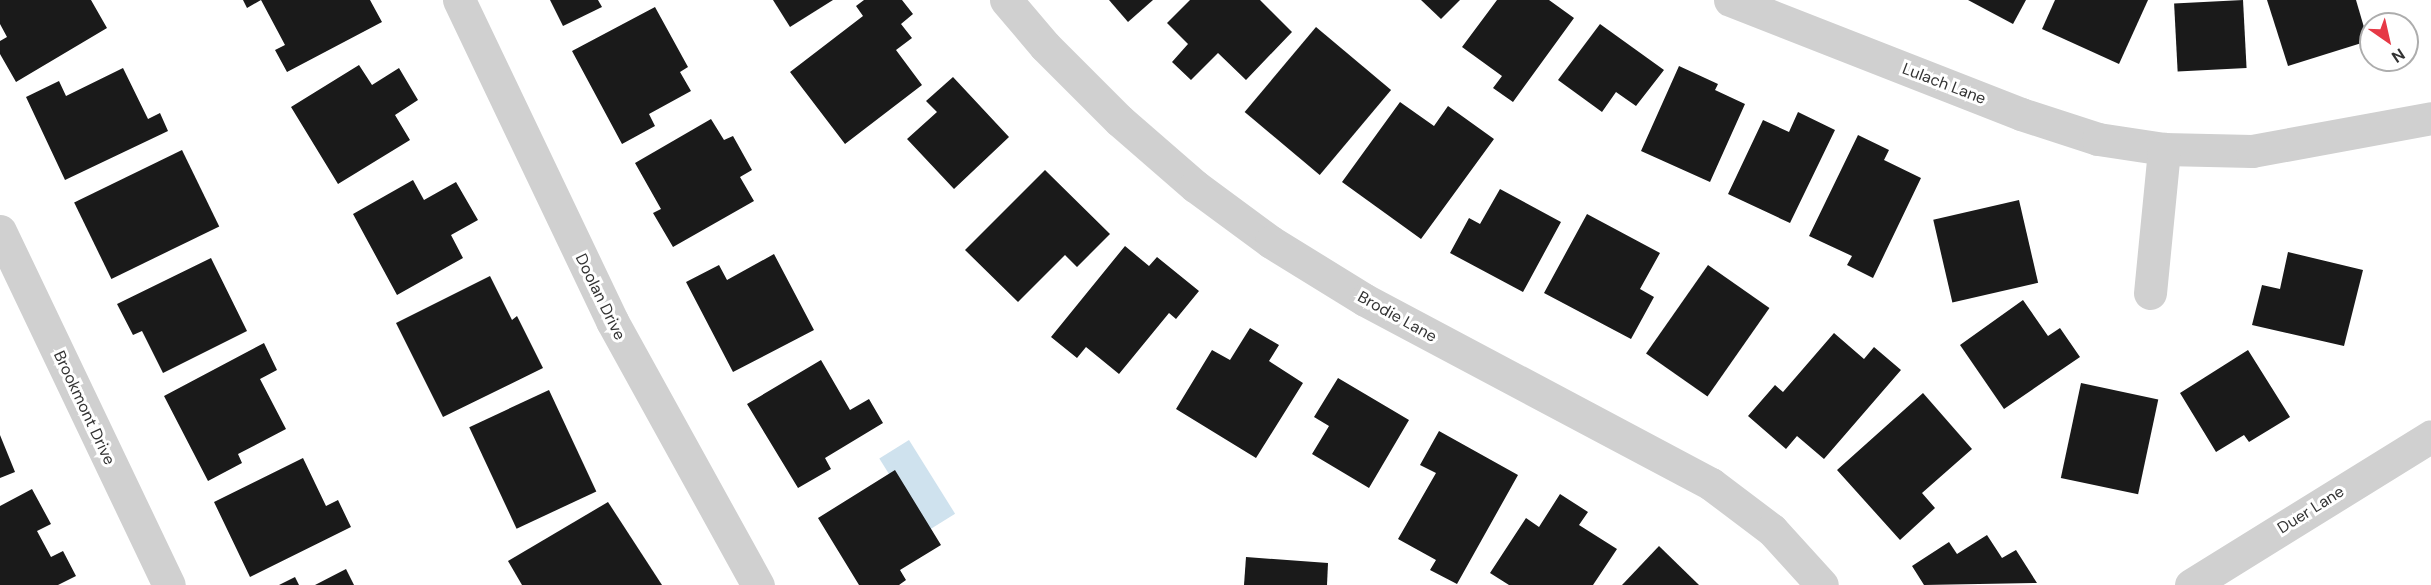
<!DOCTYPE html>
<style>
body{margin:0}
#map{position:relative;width:2431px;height:585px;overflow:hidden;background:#fff;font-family:"DM Sans",sans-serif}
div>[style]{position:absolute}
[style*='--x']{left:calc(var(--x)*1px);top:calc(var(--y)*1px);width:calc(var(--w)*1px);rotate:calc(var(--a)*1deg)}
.water>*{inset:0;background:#cfe2ee;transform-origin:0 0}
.building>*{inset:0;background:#1a1a1a;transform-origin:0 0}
.minor>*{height:33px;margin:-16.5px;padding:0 16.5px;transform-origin:16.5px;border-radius:16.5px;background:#d0d0d0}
span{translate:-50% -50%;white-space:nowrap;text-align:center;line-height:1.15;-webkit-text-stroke:6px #fff;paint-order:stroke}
.street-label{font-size:16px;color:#333}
.north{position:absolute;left:2359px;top:12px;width:60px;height:60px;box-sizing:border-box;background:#fff;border:2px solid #adadad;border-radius:50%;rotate:146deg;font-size:16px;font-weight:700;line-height:24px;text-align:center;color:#333}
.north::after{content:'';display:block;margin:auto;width:21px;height:27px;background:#e63946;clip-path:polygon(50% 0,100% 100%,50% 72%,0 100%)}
</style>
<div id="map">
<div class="water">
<div style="left:909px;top:440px;width:87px;height:35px;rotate:58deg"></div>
</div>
<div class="building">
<div style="clip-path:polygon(0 0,91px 0,107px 28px,16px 82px,0 54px,0 41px,7px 37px,0 24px)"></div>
<div style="clip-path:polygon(243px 0,370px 0,382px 22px,287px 72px,275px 50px,285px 45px,261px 0,247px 8px)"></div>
<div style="clip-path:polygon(550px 0,598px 0,602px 7px,563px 26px)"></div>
<div style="clip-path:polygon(773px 0,833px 0,790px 27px)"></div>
<div style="clip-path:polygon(864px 0,902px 0,913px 14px,901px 24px,912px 38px,896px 50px,922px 85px,845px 144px,790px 72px,863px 16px,856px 6px)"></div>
<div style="clip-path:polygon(1109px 0,1153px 0,1128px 22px)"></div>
<div style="clip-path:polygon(1190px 0,1260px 0,1292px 32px,1246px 80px,1218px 53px,1191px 80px,1172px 62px,1188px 44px,1167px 23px)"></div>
<div style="clip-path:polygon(1421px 0,1460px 0,1441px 19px)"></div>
<div style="clip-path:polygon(1497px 0,1549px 0,1574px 18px,1513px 102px,1493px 88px,1502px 76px,1462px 47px)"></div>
<div style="clip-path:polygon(1968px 0,2026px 0,2013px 24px)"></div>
<div style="clip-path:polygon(2055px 0,2148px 0,2119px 64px,2042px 29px)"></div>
<div style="left:2243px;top:0;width:68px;height:69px;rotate:87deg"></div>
<div style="clip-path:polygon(2267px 0,2356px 0,2368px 41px,2288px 66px)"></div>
<div style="clip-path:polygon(655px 7px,688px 67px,680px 72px,691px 91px,649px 114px,655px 126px,622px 144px,572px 51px)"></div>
<div style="clip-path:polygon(1600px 24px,1664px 70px,1636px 106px,1616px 92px,1602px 112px,1558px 80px)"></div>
<div style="left:1316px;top:27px;width:98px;height:111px;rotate:40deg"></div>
<div style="clip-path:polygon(359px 65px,372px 85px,399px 68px,418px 100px,395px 115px,410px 140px,338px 184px,291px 107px)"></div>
<div style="clip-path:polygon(1679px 66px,1718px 84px,1715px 90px,1745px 104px,1710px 182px,1641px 151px)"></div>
<div style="clip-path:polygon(123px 68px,148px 119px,160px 113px,168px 131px,65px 180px,26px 97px,59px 81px,66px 96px)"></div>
<div style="clip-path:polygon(953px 77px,1009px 137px,954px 189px,907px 139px,937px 112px,926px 101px)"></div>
<div style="clip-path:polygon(1400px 102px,1434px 126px,1448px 106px,1494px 139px,1421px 239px,1342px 182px)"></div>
<div style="clip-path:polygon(1798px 112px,1835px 130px,1790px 223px,1728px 194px,1763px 120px,1789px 132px)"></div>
<div style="clip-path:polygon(711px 119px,724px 140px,733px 136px,752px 170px,740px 177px,754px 201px,673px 247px,653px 213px,661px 209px,635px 163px)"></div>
<div style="clip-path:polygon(1858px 135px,1889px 150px,1884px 160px,1921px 178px,1873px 278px,1847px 265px,1852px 256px,1809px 236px)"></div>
<div style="left:182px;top:150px;width:85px;height:120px;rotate:64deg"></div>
<div style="clip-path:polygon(1045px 170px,1110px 234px,1077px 267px,1065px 255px,1018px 302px,965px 250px)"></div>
<div style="clip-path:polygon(413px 180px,424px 200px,456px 182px,478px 220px,451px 235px,463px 258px,397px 295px,353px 214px)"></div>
<div style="clip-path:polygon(1500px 189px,1561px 222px,1523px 292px,1450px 253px,1469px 218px,1480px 224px)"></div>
<div style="left:2019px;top:200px;width:85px;height:88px;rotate:77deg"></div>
<div style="clip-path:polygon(1587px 214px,1660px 253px,1640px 289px,1654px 297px,1631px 339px,1544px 293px)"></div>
<div style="clip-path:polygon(1125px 246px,1149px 266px,1157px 257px,1199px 291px,1176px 319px,1169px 313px,1119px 374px,1086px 347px,1077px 358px,1051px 337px)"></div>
<div style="clip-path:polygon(2288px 252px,2363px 270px,2344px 346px,2252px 325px,2262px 285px,2280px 289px)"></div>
<div style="clip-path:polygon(774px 254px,814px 330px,733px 372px,686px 282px,719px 265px,727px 280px)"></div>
<div style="clip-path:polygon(211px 258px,247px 331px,163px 373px,142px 331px,133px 335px,117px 304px)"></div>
<div style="left:1708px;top:265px;width:75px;height:108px;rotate:35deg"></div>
<div style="clip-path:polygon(490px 276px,512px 320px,517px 316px,543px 368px,443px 417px,396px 323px)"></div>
<div style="clip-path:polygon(2023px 300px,2048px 336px,2060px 328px,2080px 357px,2004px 409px,1960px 345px)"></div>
<div style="clip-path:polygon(1250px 328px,1279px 345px,1269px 361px,1303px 383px,1256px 458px,1176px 409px,1212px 350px,1230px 360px)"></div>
<div style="clip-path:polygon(1834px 333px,1864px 359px,1874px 347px,1901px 370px,1824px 459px,1797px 436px,1786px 449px,1748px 416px,1775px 385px,1783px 392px)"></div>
<div style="clip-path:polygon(264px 343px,277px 370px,260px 379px,286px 429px,238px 454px,242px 463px,208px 481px,164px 396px)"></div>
<div style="clip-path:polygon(2248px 350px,2290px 417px,2249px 442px,2244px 435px,2216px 452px,2180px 393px)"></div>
<div style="clip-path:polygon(821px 360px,850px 410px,869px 399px,883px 423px,825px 458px,831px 469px,798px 488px,747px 404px)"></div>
<div style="clip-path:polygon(1338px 378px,1409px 420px,1369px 488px,1312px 454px,1329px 426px,1314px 417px)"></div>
<div style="left:2081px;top:383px;width:79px;height:97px;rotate:12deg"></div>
<div style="left:549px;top:390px;width:112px;height:88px;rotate:65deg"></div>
<div style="clip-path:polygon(1923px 393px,1972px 449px,1922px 493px,1935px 508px,1900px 540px,1837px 470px)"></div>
<div style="clip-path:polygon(1439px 431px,1518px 475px,1457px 584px,1430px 570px,1436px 560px,1398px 539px,1436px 473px,1420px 465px)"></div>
<div style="clip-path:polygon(0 435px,15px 472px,0 478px)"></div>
<div style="clip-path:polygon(303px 458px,326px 506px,338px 500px,351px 527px,250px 577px,214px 502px)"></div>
<div style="clip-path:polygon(895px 470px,941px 545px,900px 570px,906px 580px,899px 585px,859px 585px,818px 518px)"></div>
<div style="clip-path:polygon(32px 489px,51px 524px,37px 531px,51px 557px,63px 551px,76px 576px,58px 585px,0 585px,0 506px)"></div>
<div style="clip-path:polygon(1560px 494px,1588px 512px,1579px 525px,1617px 549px,1593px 585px,1509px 585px,1490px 573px,1526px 518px,1539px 527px)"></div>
<div style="clip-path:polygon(608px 502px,662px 585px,522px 585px,508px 561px)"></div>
<div style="clip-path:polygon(1987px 535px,2002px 558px,2016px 550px,2037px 583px,1924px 585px,1912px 566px,1949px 542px,1957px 554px)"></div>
<div style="clip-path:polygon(1659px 546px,1699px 585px,1622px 585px)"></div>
<div style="clip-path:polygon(1246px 557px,1328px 563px,1327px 585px,1244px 585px)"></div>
<div style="clip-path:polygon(346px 569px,354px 585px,315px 585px)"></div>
<div style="clip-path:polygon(295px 577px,299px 585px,279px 585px)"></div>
</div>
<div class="minor">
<div style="--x:459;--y:0;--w:356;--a:64.5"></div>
<div style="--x:612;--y:321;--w:302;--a:61.1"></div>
<div style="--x:1006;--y:0;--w:60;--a:49.7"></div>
<div style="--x:1045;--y:46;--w:105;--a:45"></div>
<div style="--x:1119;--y:120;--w:101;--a:41"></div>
<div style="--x:1195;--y:186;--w:94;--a:36.4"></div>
<div style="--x:1271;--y:242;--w:110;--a:31.7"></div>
<div style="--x:1365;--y:300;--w:392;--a:28"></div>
<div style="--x:1711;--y:484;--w:76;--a:37"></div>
<div style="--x:1772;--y:530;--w:74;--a:47.7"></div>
<div style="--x:1730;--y:0;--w:313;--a:21.4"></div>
<div style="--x:2021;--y:114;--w:81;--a:18"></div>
<div style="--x:2098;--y:139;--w:67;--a:8.6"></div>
<div style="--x:2164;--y:149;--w:88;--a:1.3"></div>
<div style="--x:2252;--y:151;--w:182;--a:-10.4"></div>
<div style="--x:0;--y:231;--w:392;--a:64.5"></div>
<div style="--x:2150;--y:293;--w:145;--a:-84.4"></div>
<div style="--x:2191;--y:585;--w:282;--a:-31.8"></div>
</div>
<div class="street-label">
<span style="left:1944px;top:84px;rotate:21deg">Lulach Lane</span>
<span style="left:600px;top:297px;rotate:64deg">Doolan Drive</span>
<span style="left:1397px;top:317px;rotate:29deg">Brodie Lane</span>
<span style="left:84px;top:408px;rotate:65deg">Brookmont Drive</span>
<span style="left:2311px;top:510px;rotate:-32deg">Duer Lane</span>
</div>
<div class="north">N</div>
</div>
